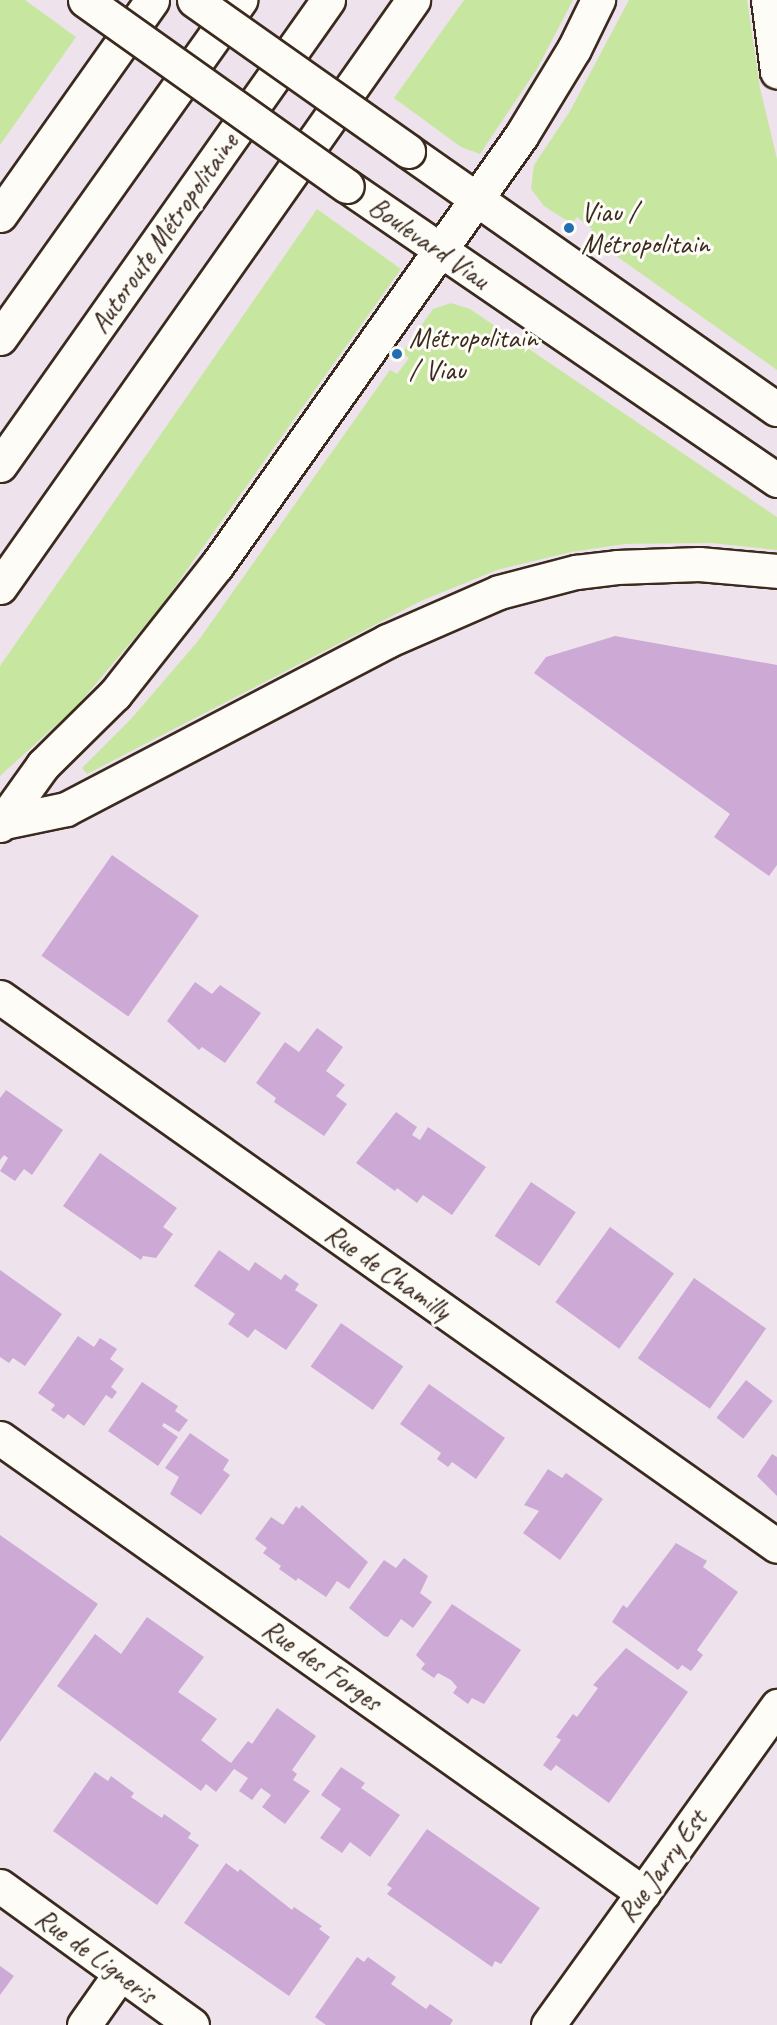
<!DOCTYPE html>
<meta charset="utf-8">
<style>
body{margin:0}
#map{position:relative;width:777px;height:2025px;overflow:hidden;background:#eee3ed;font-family:Caveat,sans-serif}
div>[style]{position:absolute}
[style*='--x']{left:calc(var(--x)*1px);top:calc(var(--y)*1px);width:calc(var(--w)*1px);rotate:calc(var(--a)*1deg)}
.green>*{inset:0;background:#c7e7a0}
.building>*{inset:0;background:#ccaad5;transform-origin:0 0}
.roads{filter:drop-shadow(2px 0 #3b2a1e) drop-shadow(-2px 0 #3b2a1e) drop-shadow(0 2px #3b2a1e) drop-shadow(0 -2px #3b2a1e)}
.minor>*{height:33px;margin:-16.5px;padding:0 16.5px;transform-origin:16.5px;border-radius:16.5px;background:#fdfcf7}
.tertiary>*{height:33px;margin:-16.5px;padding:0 16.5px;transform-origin:16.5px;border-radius:16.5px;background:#fdfcf7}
.secondary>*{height:33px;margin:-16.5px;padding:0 16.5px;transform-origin:16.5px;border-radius:16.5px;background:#fdfcf7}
.motorway>*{height:33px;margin:-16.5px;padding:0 16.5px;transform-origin:16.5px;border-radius:16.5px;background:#fdfcf7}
.bridges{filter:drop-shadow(2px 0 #3b2a1e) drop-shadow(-2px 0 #3b2a1e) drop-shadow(0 2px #3b2a1e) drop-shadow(0 -2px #3b2a1e)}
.secondary-bridge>*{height:33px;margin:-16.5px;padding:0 16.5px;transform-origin:16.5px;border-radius:16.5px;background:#fdfcf7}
.dots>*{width:16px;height:16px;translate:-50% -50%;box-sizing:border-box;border:3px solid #fdfcf7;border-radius:50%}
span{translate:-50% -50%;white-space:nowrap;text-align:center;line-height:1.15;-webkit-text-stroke:6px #fdfcf7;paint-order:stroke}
.poi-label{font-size:28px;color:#3b2a1e}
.left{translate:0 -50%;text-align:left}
.street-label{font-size:28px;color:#3b2a1e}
</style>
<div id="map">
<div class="green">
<div style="clip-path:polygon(0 0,25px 0,76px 37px,0 145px)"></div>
<div style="clip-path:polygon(464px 0,573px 0,537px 69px,480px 154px,461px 147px,394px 98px)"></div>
<div style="clip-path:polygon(629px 0,747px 0,760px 88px,777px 159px,777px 370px,588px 236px,592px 229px,577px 217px,572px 224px,544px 206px,531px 189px,534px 165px,570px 111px)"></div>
<div style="clip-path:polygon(317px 209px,401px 269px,159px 609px,77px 706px,0 776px,0 666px)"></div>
<div style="clip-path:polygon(451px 303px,470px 309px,777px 517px,777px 550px,711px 543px,625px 544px,571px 552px,497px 570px,421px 601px,87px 774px,82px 768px,131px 719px,198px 641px,390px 370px,397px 374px,409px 358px,402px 353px,433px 309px)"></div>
</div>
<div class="building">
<div style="clip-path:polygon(615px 636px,777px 665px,777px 865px,769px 876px,714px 837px,730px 814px,534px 673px,546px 657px)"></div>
<div style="left:112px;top:855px;width:106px;height:123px;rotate:35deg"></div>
<div style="clip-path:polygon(195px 982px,212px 994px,220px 985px,261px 1013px,225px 1063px,202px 1047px,199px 1050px,167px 1021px)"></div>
<div style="clip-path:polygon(317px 1028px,343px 1047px,326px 1071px,345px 1085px,336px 1096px,347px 1104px,324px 1136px,274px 1102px,276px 1098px,256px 1083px,285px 1042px,299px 1052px)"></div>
<div style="clip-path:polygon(6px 1090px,63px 1130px,32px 1175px,24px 1169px,15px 1181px,0 1171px,8px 1158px,4px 1155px,0 1160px,0 1098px)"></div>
<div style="clip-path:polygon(396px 1112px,417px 1127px,412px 1135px,420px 1140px,428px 1127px,486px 1167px,452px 1215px,423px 1195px,417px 1203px,397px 1188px,395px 1191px,356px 1163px)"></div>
<div style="clip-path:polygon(100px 1153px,177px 1208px,163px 1227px,173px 1234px,156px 1258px,143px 1256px,141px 1260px,63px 1206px)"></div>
<div style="left:531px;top:1182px;width:54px;height:65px;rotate:34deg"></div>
<div style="left:610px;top:1227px;width:79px;height:93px;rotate:36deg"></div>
<div style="clip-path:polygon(219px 1250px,249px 1271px,255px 1262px,281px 1280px,285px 1274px,299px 1284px,295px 1290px,318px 1305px,286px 1350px,255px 1329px,248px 1338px,228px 1324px,235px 1314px,194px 1286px)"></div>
<div style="clip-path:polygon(0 1270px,62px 1314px,25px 1366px,13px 1358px,9px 1363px,0 1357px)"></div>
<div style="left:694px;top:1278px;width:88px;height:98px;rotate:35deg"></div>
<div style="left:341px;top:1323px;width:76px;height:53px;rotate:35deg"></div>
<div style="clip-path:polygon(78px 1336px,94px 1347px,100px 1338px,117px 1349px,110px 1359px,124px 1369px,111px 1387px,117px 1392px,112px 1399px,106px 1395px,84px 1426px,68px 1414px,64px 1419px,51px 1410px,55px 1405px,38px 1393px)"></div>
<div style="left:746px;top:1380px;width:34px;height:48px;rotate:38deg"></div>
<div style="clip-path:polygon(142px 1382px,178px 1406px,175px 1411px,188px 1420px,179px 1432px,164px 1423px,162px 1426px,178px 1437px,158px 1466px,108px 1431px)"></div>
<div style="clip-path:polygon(429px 1384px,505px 1438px,476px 1479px,452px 1462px,448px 1467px,437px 1459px,441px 1453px,400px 1424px)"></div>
<div style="clip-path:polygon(190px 1433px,229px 1460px,223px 1470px,230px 1475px,201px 1515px,170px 1494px,179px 1477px,165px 1468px)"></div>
<div style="clip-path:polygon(772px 1454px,777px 1457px,777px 1496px,757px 1476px)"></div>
<div style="clip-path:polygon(548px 1469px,562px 1478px,566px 1473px,603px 1499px,560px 1560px,523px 1533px,539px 1511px,524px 1505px)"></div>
<div style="clip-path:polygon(302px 1505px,368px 1562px,349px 1589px,337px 1581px,326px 1597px,298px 1578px,296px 1581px,279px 1569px,281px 1566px,263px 1553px,267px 1548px,255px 1539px,271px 1517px,283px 1525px,296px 1506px,299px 1509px)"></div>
<div style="clip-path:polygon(0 1535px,98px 1604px,0 1742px)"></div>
<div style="clip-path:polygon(676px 1543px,707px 1561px,703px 1567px,738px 1592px,697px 1650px,703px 1655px,691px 1671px,682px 1665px,678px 1670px,612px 1622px,623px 1605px,627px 1608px)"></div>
<div style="clip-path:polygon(404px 1558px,428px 1576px,420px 1593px,432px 1602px,413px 1628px,401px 1619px,388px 1637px,384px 1636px,349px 1608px,384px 1560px,396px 1568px)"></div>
<div style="clip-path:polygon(452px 1604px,521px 1650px,484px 1704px,472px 1698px,468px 1704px,453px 1693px,457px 1687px,451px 1680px,438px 1673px,434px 1678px,421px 1669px,425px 1664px,416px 1655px)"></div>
<div style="clip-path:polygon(147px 1617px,204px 1657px,178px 1692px,217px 1719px,201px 1740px,224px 1758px,231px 1763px,248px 1741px,252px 1744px,277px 1708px,316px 1736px,292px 1770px,297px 1774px,293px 1780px,310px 1791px,285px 1824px,262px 1807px,271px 1795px,261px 1788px,252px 1800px,239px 1791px,248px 1778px,234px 1769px,216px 1792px,206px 1784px,201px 1791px,57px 1686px,95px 1634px,121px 1654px)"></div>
<div style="clip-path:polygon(626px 1648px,688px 1692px,609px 1803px,556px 1765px,551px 1771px,543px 1765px,561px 1740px,556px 1737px,573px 1714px,577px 1717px,598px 1688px,593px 1685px)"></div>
<div style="clip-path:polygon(341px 1767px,365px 1783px,361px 1788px,400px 1815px,370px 1857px,350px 1842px,342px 1853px,320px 1838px,341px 1809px,321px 1795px)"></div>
<div style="clip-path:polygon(95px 1772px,108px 1781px,111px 1776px,134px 1793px,131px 1797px,147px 1808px,162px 1818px,164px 1814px,191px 1833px,188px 1838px,199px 1845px,157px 1905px,53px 1831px)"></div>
<div style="clip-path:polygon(427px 1829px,540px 1908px,501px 1964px,495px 1961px,492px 1967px,387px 1894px,392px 1888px,387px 1885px)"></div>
<div style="clip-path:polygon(226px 1863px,238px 1872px,240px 1869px,292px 1910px,294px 1907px,322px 1926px,319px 1929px,330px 1937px,289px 1996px,184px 1923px)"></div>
<div style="clip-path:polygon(357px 1957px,364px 1962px,368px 1957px,396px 1977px,391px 1984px,426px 2009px,430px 2004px,453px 2020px,450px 2025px,326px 2025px,315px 2017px)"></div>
<div style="clip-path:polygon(0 1966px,14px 1976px,0 1995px)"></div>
</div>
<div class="roads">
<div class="minor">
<div style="--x:0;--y:997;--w:951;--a:35.24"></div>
<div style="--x:0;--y:1438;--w:788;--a:35.28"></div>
<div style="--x:0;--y:1886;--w:237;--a:35.9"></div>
<div style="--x:84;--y:2025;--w:62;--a:-54.8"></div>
</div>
<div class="tertiary">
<div style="--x:548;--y:2025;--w:393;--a:-54.3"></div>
</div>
<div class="secondary">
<div style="--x:768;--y:0;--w:72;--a:82.8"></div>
<div style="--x:408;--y:151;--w:450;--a:35"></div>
<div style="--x:347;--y:186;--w:521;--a:34.36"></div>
<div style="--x:0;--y:215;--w:263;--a:-54.7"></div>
<div style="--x:0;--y:587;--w:718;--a:-54.87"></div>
<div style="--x:4;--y:822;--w:63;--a:-11.8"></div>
<div style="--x:66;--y:809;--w:362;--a:-27.6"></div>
<div style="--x:387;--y:641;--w:122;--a:-23.6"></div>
<div style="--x:499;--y:592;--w:80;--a:-14.6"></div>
<div style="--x:576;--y:572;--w:41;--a:-7"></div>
<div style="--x:617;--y:567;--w:82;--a:-2.1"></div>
<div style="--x:699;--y:564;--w:78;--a:5.1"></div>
<div style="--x:0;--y:825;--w:74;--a:-54.4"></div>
<div style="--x:43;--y:765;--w:101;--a:-44.6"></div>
<div style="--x:115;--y:694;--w:164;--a:-51.7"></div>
<div style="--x:217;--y:565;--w:526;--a:-54.68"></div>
<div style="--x:521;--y:136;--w:102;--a:-58.7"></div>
<div style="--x:574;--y:49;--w:55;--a:-63.9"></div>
</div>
<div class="motorway">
<div style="--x:0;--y:338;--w:415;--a:-54.6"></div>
<div style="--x:0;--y:465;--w:569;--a:-54.8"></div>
</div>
</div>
<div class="bridges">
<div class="secondary-bridge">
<div style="--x:85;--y:0;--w:321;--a:35.4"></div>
<div style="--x:194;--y:0;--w:262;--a:35.2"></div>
</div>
</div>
<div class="dots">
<div style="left:569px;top:228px;background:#1f6fb2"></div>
<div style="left:397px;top:354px;background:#1f6fb2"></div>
</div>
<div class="poi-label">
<span class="left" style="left:581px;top:228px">Viau /<br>Métropolitain</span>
<span class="left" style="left:409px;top:354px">Métropolitain<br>/ Viau</span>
</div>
<div class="street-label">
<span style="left:164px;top:233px;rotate:-55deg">Autoroute Métropolitaine</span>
<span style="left:429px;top:243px;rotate:35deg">Boulevard Viau</span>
<span style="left:388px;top:1272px;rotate:35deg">Rue de Chamilly</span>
<span style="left:322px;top:1665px;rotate:35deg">Rue des Forges</span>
<span style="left:662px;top:1866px;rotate:-54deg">Rue Jarry Est</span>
<span style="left:96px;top:1956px;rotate:36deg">Rue de Ligneris</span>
</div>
</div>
